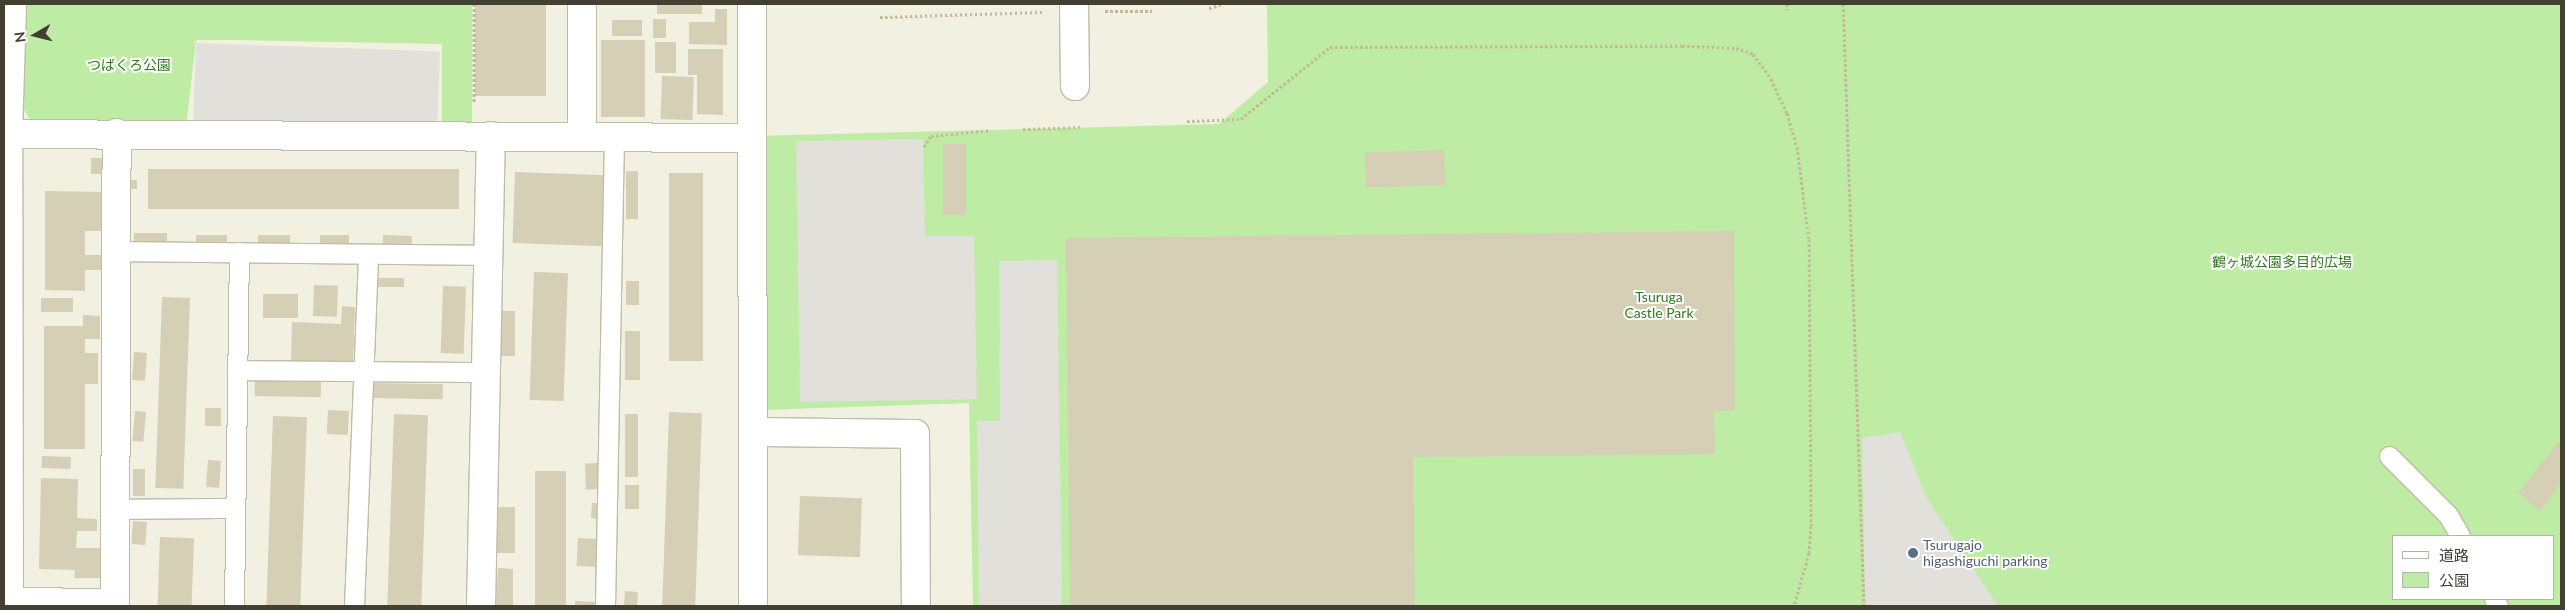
<!DOCTYPE html>
<meta charset="utf-8">
<style>
body{margin:0}
#map{position:relative;width:2565px;height:610px;overflow:hidden;background:#f2f0e0;font-family:Lato,"Noto Sans JP",sans-serif}
div>[style]{position:absolute}
[style*='--x']{left:calc(var(--x)*1px);top:calc(var(--y)*1px);width:calc(var(--w)*1px);rotate:calc(var(--a)*1deg)}
.green>*{inset:0;background:#beeca4}
.parking>*{inset:0;background:#e2e0da;transform-origin:0 0}
.building>*{inset:0;background:#d4cfb5;transform-origin:0 0}
.path>*{height:3px;margin-top:-1.5px;transform-origin:0;background:repeating-linear-gradient(90deg,#c2ba92 0 2.5px,transparent 0 5px)}
.roads{filter:drop-shadow(1px 0 #c1bda5) drop-shadow(-1px 0 #c1bda5) drop-shadow(0 1px #c1bda5) drop-shadow(0 -1px #c1bda5)}
.service>*{height:19px;margin:-9.5px;padding:0 9.5px;transform-origin:9.5px;border-radius:9.5px;background:#fff}
.minor>*{height:28px;margin:-14px;padding:0 14px;transform-origin:14px;border-radius:14px;background:#fff}
.tertiary>*{height:28px;margin:-14px;padding:0 14px;transform-origin:14px;border-radius:14px;background:#fff}
.dots>*{width:14px;height:14px;translate:-50% -50%;box-sizing:border-box;border:2px solid #fff;border-radius:50%}
span{translate:-50% -50%;white-space:nowrap;text-align:center;line-height:1.15;-webkit-text-stroke:4px #fff;paint-order:stroke}
.park-label{font-size:14px;color:#317a20}
.service-label{font-size:14px;color:#4e5e75}
.left{translate:0 -50%;text-align:left}
.frame{position:absolute;inset:0;border:5px solid #444031;pointer-events:none}
.legend{position:absolute;left:2392px;top:535px;width:162px;height:65px;box-sizing:border-box;background:#fff;border:1px solid #b4b3ad;margin:0;padding:6px 9px;list-style:none;font-size:15px;color:#444031}
.legend li{display:flex;align-items:center;gap:10px;height:25px}
.legend b{width:25px;border:1px solid #b4b3ad}
.north{position:absolute;left:10px;top:10px;width:50px;height:50px;-webkit-text-stroke:4px #fff;paint-order:stroke;rotate:262deg;font-size:14px;font-weight:700;line-height:20px;text-align:center;color:#444031}
.north::after{content:'';display:block;margin:auto;width:18px;height:22px;background:#444031;clip-path:polygon(50% 0,100% 100%,50% 72%,0 100%)}
</style>
<div id="map">
<div class="green">
<div style="clip-path:polygon(17px 4px,472px 4px,472px 131px,442px 129px,442px 44px,228px 40px,196px 40px,186px 128px,32px 123px,17px 98px)"></div>
<div style="clip-path:polygon(evenodd,1267px 4px,2561px 4px,2561px 606px,973px 606px,969px 403px,759px 410px,757px 136px,1219px 124px,1268px 82px,1267px 4px,2394px 536px,2554px 536px,2554px 599px,2394px 599px,2394px 536px)"></div>
</div>
<div class="parking">
<div style="left:196px;top:43px;width:244px;height:86px;rotate:2deg"></div>
<div style="clip-path:polygon(923px 139px,925px 236px,974px 236px,977px 399px,800px 402px,796px 141px)"></div>
<div style="clip-path:polygon(1057px 260px,1062px 606px,979px 606px,977px 421px,1000px 421px,999px 261px)"></div>
<div style="clip-path:polygon(1900px 432px,1928px 500px,1998px 606px,1865px 606px,1862px 438px)"></div>
</div>
<div class="building">
<div style="left:475px;top:4px;width:71px;height:92px"></div>
<div style="left:657px;top:4px;width:45px;height:10px"></div>
<div style="clip-path:polygon(715px 9px,727px 9px,727px 45px,689px 44px,689px 22px,715px 22px)"></div>
<div style="left:653px;top:19px;width:13px;height:19px"></div>
<div style="left:612px;top:20px;width:30px;height:16px"></div>
<div style="left:601px;top:40px;width:44px;height:77px"></div>
<div style="left:655px;top:42px;width:21px;height:31px"></div>
<div style="clip-path:polygon(688px 49px,723px 49px,723px 115px,697px 114px,697px 75px,688px 75px)"></div>
<div style="left:662px;top:76px;width:32px;height:43px;rotate:2deg"></div>
<div style="left:943px;top:144px;width:23px;height:71px"></div>
<div style="left:1444px;top:150px;width:35px;height:79px;rotate:88deg"></div>
<div style="left:91px;top:158px;width:15px;height:16px"></div>
<div style="left:148px;top:169px;width:311px;height:40px"></div>
<div style="left:626px;top:171px;width:12px;height:48px"></div>
<div style="left:515px;top:172px;width:91px;height:71px;rotate:2deg"></div>
<div style="left:669px;top:173px;width:34px;height:188px"></div>
<div style="left:131px;top:180px;width:6px;height:9px"></div>
<div style="clip-path:polygon(45px 191px,108px 192px,108px 209px,102px 209px,101px 231px,85px 231px,85px 255px,103px 255px,102px 270px,85px 270px,85px 291px,45px 290px)"></div>
<div style="clip-path:polygon(1734px 231px,1735px 410px,1714px 411px,1715px 454px,1413px 457px,1415px 606px,1070px 606px,1066px 238px)"></div>
<div style="left:134px;top:233px;width:33px;height:10px"></div>
<div style="left:196px;top:235px;width:31px;height:8px"></div>
<div style="left:258px;top:235px;width:32px;height:10px"></div>
<div style="left:320px;top:235px;width:29px;height:10px"></div>
<div style="left:383px;top:235px;width:29px;height:11px;rotate:2deg"></div>
<div style="left:534px;top:272px;width:34px;height:128px;rotate:2deg"></div>
<div style="left:378px;top:278px;width:26px;height:9px"></div>
<div style="left:626px;top:281px;width:13px;height:24px"></div>
<div style="left:314px;top:285px;width:24px;height:31px;rotate:2deg"></div>
<div style="left:443px;top:286px;width:23px;height:67px;rotate:2deg"></div>
<div style="left:263px;top:294px;width:35px;height:24px"></div>
<div style="left:162px;top:297px;width:28px;height:191px;rotate:2deg"></div>
<div style="left:41px;top:298px;width:32px;height:14px"></div>
<div style="clip-path:polygon(342px 306px,355px 307px,353px 364px,291px 362px,292px 322px,341px 324px)"></div>
<div style="left:499px;top:311px;width:16px;height:45px"></div>
<div style="clip-path:polygon(83px 315px,100px 316px,100px 339px,85px 339px,85px 353px,98px 353px,98px 384px,85px 384px,85px 449px,44px 449px,44px 326px,83px 326px)"></div>
<div style="left:625px;top:331px;width:15px;height:49px"></div>
<div style="left:134px;top:352px;width:13px;height:28px;rotate:4deg"></div>
<div style="left:255px;top:381px;width:66px;height:15px;rotate:1deg"></div>
<div style="left:373px;top:383px;width:70px;height:15px;rotate:1deg"></div>
<div style="left:205px;top:408px;width:16px;height:18px"></div>
<div style="left:328px;top:410px;width:21px;height:24px;rotate:3deg"></div>
<div style="left:135px;top:411px;width:11px;height:30px;rotate:5deg"></div>
<div style="left:669px;top:412px;width:33px;height:194px;rotate:2deg"></div>
<div style="left:394px;top:414px;width:34px;height:192px;rotate:2deg"></div>
<div style="left:625px;top:414px;width:13px;height:63px"></div>
<div style="left:273px;top:416px;width:34px;height:190px;rotate:2deg"></div>
<div style="clip-path:polygon(2558px 442px,2561px 445px,2561px 484px,2540px 511px,2518px 493px)"></div>
<div style="left:42px;top:456px;width:29px;height:12px;rotate:2deg"></div>
<div style="left:208px;top:460px;width:13px;height:27px;rotate:4deg"></div>
<div style="left:599px;top:463px;width:26px;height:14px;rotate:88deg"></div>
<div style="left:133px;top:469px;width:12px;height:27px"></div>
<div style="left:535px;top:471px;width:31px;height:135px"></div>
<div style="clip-path:polygon(41px 478px,78px 479px,77px 518px,97px 519px,97px 531px,77px 531px,76px 548px,100px 548px,100px 578px,74px 578px,75px 570px,39px 569px)"></div>
<div style="left:625px;top:485px;width:14px;height:24px"></div>
<div style="left:800px;top:496px;width:62px;height:59px;rotate:2deg"></div>
<div style="clip-path:polygon(592px 503px,599px 503px,599px 519px,591px 518px)"></div>
<div style="left:497px;top:507px;width:18px;height:46px"></div>
<div style="left:133px;top:521px;width:14px;height:23px;rotate:4deg"></div>
<div style="left:160px;top:537px;width:34px;height:69px;rotate:2deg"></div>
<div style="left:578px;top:538px;width:22px;height:28px;rotate:3deg"></div>
<div style="clip-path:polygon(498px 568px,513px 569px,513px 606px,496px 606px)"></div>
<div style="left:625px;top:591px;width:13px;height:15px;rotate:4deg"></div>
<div style="clip-path:polygon(575px 601px,598px 602px,598px 606px,575px 606px)"></div>
</div>
<div class="path">
<div style="--x:474;--y:4;--w:99;--a:90"></div>
<div style="--x:1787;--y:4;--w:6;--a:90"></div>
<div style="--x:1843;--y:4;--w:602;--a:88"></div>
<div style="--x:1209;--y:8;--w:15;--a:-16"></div>
<div style="--x:1105;--y:11;--w:47;--a:0"></div>
<div style="--x:880;--y:17;--w:163;--a:-1.8"></div>
<div style="--x:1187;--y:121;--w:54;--a:-2.1"></div>
<div style="--x:1241;--y:119;--w:114;--a:-39"></div>
<div style="--x:1330;--y:47;--w:352;--a:-0.2"></div>
<div style="--x:1682;--y:46;--w:54;--a:2.1"></div>
<div style="--x:1736;--y:48;--w:18;--a:19"></div>
<div style="--x:1753;--y:54;--w:31;--a:54"></div>
<div style="--x:1771;--y:79;--w:38;--a:65"></div>
<div style="--x:1787;--y:113;--w:35;--a:74"></div>
<div style="--x:1797;--y:147;--w:93;--a:82.6"></div>
<div style="--x:1809;--y:239;--w:287;--a:89.6"></div>
<div style="--x:1811;--y:526;--w:27;--a:94"></div>
<div style="--x:1809;--y:553;--w:55;--a:105.8"></div>
<div style="--x:1023;--y:129;--w:59;--a:-1.9"></div>
<div style="--x:924;--y:147;--w:13;--a:-58"></div>
<div style="--x:931;--y:136;--w:60;--a:-5.7"></div>
</div>
<div class="roads">
<div class="service">
<div style="--x:117;--y:251;--w:371;--a:0.6"></div>
<div style="--x:237;--y:370;--w:249;--a:0.5"></div>
<div style="--x:2389;--y:456;--w:83;--a:45"></div>
<div style="--x:2448;--y:515;--w:24;--a:60"></div>
<div style="--x:115;--y:509;--w:120;--a:-0.5"></div>
<div style="--x:2494;--y:599;--w:8;--a:60"></div>
<div style="--x:234;--y:606;--w:354;--a:-89.2"></div>
<div style="--x:354;--y:606;--w:352;--a:-87.7"></div>
<div style="--x:605;--y:606;--w:469;--a:-88.9"></div>
</div>
<div class="minor">
<div style="--x:1074;--y:4;--w:82;--a:89.3"></div>
<div style="--x:4;--y:134;--w:747;--a:0.31"></div>
<div style="--x:582;--y:137;--w:133;--a:-90"></div>
<div style="--x:755;--y:432;--w:160;--a:0.7"></div>
<div style="--x:915;--y:434;--w:172;--a:89.7"></div>
<div style="--x:4;--y:602;--w:111;--a:0.5"></div>
<div style="--x:9;--y:602;--w:468;--a:-90.1"></div>
<div style="--x:8;--y:134;--w:130;--a:-88.2"></div>
<div style="--x:115;--y:606;--w:473;--a:-89.8"></div>
<div style="--x:481;--y:606;--w:470;--a:-88.8"></div>
</div>
<div class="tertiary">
<div style="--x:752;--y:4;--w:602;--a:89.9"></div>
</div>
</div>
<div class="dots">
<div style="left:1913px;top:553px;background:#5c6f8a"></div>
</div>
<div class="park-label">
<span style="left:129px;top:65px">つばくろ公園</span>
<span style="left:2282px;top:262px">鶴ヶ城公園多目的広場</span>
<span style="left:1659px;top:305px">Tsuruga<br>Castle Park</span>
</div>
<div class="service-label">
<span class="left" style="left:1923px;top:553px">Tsurugajo<br>higashiguchi parking</span>
</div>
<div class="frame"></div>
<ul class="legend">
<li><b style="height:6px;background:#fff"></b>道路</li>
<li><b style="height:14px;background:#beeca4"></b>公園</li>
</ul>
<div class="north">N</div>
</div>
